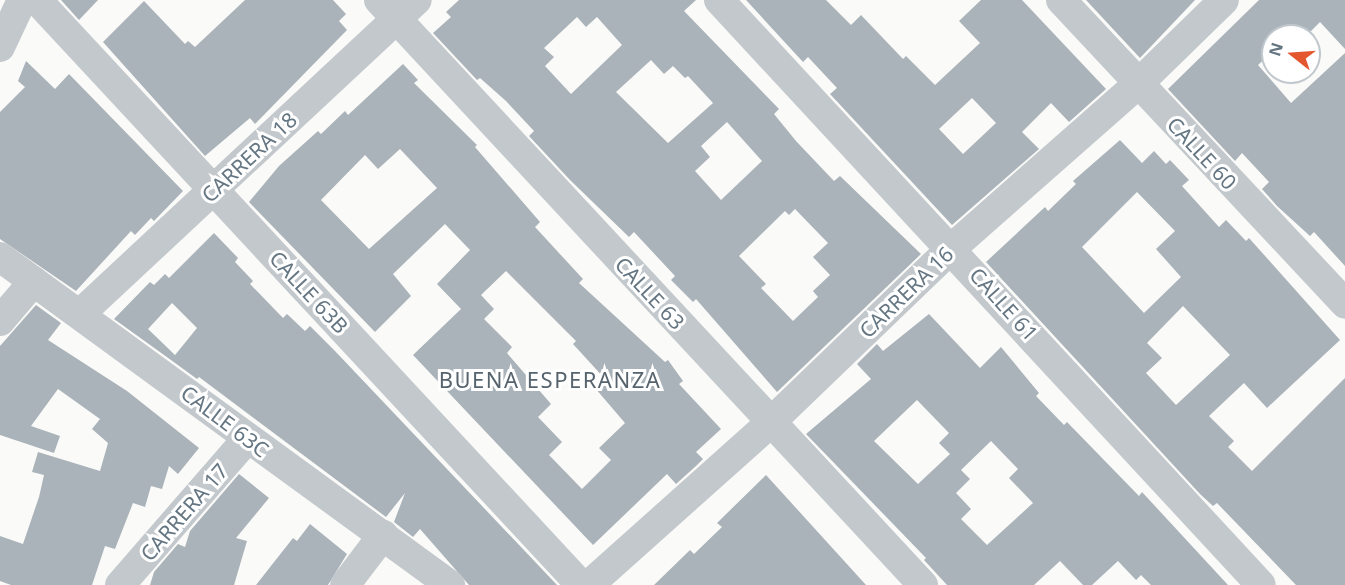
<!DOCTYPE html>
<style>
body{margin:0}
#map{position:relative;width:1345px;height:585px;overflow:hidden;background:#fafaf8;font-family:"Noto Sans",sans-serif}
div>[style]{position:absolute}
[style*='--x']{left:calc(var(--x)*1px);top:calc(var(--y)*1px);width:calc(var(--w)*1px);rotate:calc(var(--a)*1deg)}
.building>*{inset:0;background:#aab3b9}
.minor>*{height:30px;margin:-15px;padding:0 15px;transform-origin:15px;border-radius:15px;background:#c3c8cc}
span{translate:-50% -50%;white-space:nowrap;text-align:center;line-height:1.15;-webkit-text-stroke:6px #fff;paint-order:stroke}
.street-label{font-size:21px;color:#657683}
.neighbourhood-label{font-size:22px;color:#57646e;letter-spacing:1.5px}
.north{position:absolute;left:1261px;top:24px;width:60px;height:60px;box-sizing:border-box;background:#fff;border:2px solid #c1c8cd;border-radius:50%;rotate:287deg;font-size:16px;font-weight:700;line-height:24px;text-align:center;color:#657683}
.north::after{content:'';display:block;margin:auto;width:21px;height:27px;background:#e4572e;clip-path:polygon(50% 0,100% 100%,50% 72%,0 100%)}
</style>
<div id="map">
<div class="building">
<div style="clip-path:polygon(61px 0,98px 0,79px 20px)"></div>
<div style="clip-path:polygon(245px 0,333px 0,346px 14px,339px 21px,347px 30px,255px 124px,250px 118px,205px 156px,103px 42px,144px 1px,185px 44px,188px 41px,195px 47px)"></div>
<div style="clip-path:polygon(evenodd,459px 0,696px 0,684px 11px,779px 109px,774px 114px,796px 141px,834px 181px,840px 176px,921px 254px,777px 392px,696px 299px,693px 302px,671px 280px,675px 276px,634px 232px,629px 237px,570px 180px,529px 136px,534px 131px,506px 101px,480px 78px,477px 80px,433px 33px,451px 17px,446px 12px,459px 0,577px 17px,586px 27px,597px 17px,622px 45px,571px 94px,545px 66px,554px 57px,544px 48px,577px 17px,459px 0,651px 60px,664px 74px,673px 66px,685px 78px,688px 76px,713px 103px,668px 143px,616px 92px,651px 60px,459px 0,727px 122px,762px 161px,721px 200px,695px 171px,710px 157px,701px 146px,727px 122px,459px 0,795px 209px,828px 243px,813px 257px,830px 275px,813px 291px,818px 297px,793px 321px,761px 288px,766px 284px,739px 256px,785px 211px,789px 215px,795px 209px)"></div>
<div style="clip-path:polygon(evenodd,746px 0,826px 0,851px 25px,861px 15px,903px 59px,906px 56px,935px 85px,980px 43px,959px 21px,981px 0,1022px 0,1106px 89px,1069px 122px,1051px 103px,1022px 132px,1039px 149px,952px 225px,830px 94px,837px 88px,808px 57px,803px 62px,746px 0,972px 98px,996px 123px,963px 154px,939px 129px,972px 98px)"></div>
<div style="clip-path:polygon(1086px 0,1195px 0,1140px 58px)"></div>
<div style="clip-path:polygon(1259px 0,1345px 0,1345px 49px,1320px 22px,1306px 36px,1273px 36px,1273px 51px,1258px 65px,1291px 103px,1345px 53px,1345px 266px,1314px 232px,1310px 236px,1277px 206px,1262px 189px,1269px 182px,1242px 153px,1235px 161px,1168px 89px)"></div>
<div style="clip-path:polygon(26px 61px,55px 89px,69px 74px,183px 191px,154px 221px,151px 218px,135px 235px,131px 231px,76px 291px,0 239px,0 112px,25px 87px,18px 81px)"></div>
<div style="clip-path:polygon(evenodd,403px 64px,418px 80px,414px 83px,477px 145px,475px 147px,540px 222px,535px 227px,583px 279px,579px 283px,665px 362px,668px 360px,683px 381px,679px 384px,721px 429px,696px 452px,703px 459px,696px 466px,676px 484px,667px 474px,593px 545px,413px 355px,461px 309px,437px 284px,470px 250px,445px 224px,393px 274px,411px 296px,375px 332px,249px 202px,279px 166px,318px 131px,321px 134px,345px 111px,348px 115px,403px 64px,400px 149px,437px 188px,369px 249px,321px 200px,365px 155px,378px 169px,400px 149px,403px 64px,506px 271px,576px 341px,573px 344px,605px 379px,595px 388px,625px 423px,599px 448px,611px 460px,582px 489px,549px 455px,562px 442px,538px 417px,551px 404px,507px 353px,512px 347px,484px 319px,494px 309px,481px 295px,506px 271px)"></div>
<div style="clip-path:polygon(evenodd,1120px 140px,1142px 163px,1154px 151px,1166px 164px,1170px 160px,1189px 180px,1182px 186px,1219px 227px,1226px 220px,1246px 241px,1249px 238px,1340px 340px,1267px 408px,1244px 383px,1209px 416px,1234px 441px,1228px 447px,1252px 471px,1345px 378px,1345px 585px,1296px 585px,1217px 503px,1213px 506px,1200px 494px,986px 262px,1045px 207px,1048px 211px,1076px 184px,1073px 181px,1120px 140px,1137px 192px,1175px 231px,1156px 249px,1181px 277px,1144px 313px,1082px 247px,1137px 192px,1120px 140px,1183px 306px,1230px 355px,1176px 405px,1146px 373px,1162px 358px,1147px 343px,1183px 306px)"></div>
<div style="clip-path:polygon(214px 233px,238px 258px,235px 262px,253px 281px,250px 284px,283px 318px,287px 314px,305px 331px,310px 326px,335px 351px,557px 585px,469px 585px,420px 529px,413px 537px,394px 522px,405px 493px,386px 517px,199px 377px,197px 379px,171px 360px,197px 328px,172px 303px,148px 329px,175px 355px,171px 360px,114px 319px,150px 282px,154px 285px,165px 274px,169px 278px)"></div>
<div style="clip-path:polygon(36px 305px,61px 323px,48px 340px,127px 391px,199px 448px,178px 474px,169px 466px,162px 489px,151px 486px,145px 507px,133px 503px,115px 549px,105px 546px,92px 585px,11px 585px,0 581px,0 536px,23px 544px,39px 497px,44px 475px,32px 472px,38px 452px,100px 471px,108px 443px,92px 429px,100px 419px,58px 389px,31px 426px,60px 436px,54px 453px,0 435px,0 346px)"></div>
<div style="clip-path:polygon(evenodd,929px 314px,980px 368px,1001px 347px,1039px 393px,1036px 396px,1064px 425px,1067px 422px,1139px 496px,1142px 492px,1228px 585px,1151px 585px,1141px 575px,1136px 580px,1118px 561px,1092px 585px,1083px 585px,1060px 561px,1034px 585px,947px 585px,924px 560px,926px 558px,806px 434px,871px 379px,857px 364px,877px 344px,883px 351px,929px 314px,917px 400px,949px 433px,939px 443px,950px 454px,918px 484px,874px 441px,917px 400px,929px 314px,991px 441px,1018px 469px,1009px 478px,1033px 503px,987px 545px,961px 519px,971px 509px,956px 493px,970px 479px,961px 470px,991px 441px)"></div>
<div style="clip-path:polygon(239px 474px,269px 498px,236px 538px,247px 541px,234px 585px,150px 585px,154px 572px,178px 544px,185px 547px,190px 531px)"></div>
<div style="clip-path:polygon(766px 475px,866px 585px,654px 585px,690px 550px,694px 554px,722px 527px,717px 523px)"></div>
<div style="clip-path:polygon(310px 524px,347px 554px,328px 585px,256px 585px,293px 538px,297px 541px)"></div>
</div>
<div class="minor">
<div style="--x:37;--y:0;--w:799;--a:47.08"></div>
<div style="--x:379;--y:0;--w:799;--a:47.08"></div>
<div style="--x:719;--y:0;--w:797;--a:47.19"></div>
<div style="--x:1061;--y:0;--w:416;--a:46.9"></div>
<div style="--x:0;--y:47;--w:52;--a:-64.9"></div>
<div style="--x:0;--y:257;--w:557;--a:36.09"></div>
<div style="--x:81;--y:313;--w:459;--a:-43"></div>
<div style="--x:0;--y:321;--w:52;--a:-49.6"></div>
<div style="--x:120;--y:585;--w:194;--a:-49"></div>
<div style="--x:345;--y:585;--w:63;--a:-52.8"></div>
<div style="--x:589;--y:585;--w:244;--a:-41.8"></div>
<div style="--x:771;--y:422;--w:251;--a:-43.9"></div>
<div style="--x:952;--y:248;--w:248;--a:-41.4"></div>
<div style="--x:1138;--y:84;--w:120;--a:-44.3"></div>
</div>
<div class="street-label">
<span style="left:1202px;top:153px;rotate:47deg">CALLE 60</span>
<span style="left:249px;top:157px;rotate:-43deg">CARRERA 18</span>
<span style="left:309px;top:292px;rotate:47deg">CALLE 63B</span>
<span style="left:906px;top:292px;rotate:-44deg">CARRERA 16</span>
<span style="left:650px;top:293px;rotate:47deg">CALLE 63</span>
<span style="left:1004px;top:304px;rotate:48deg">CALLE 61</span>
<span style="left:225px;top:421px;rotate:37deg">CALLE 63C</span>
<span style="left:184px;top:512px;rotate:-49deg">CARRERA 17</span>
</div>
<div class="neighbourhood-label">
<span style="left:550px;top:380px">BUENA ESPERANZA</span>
</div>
<div class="north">N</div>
</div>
